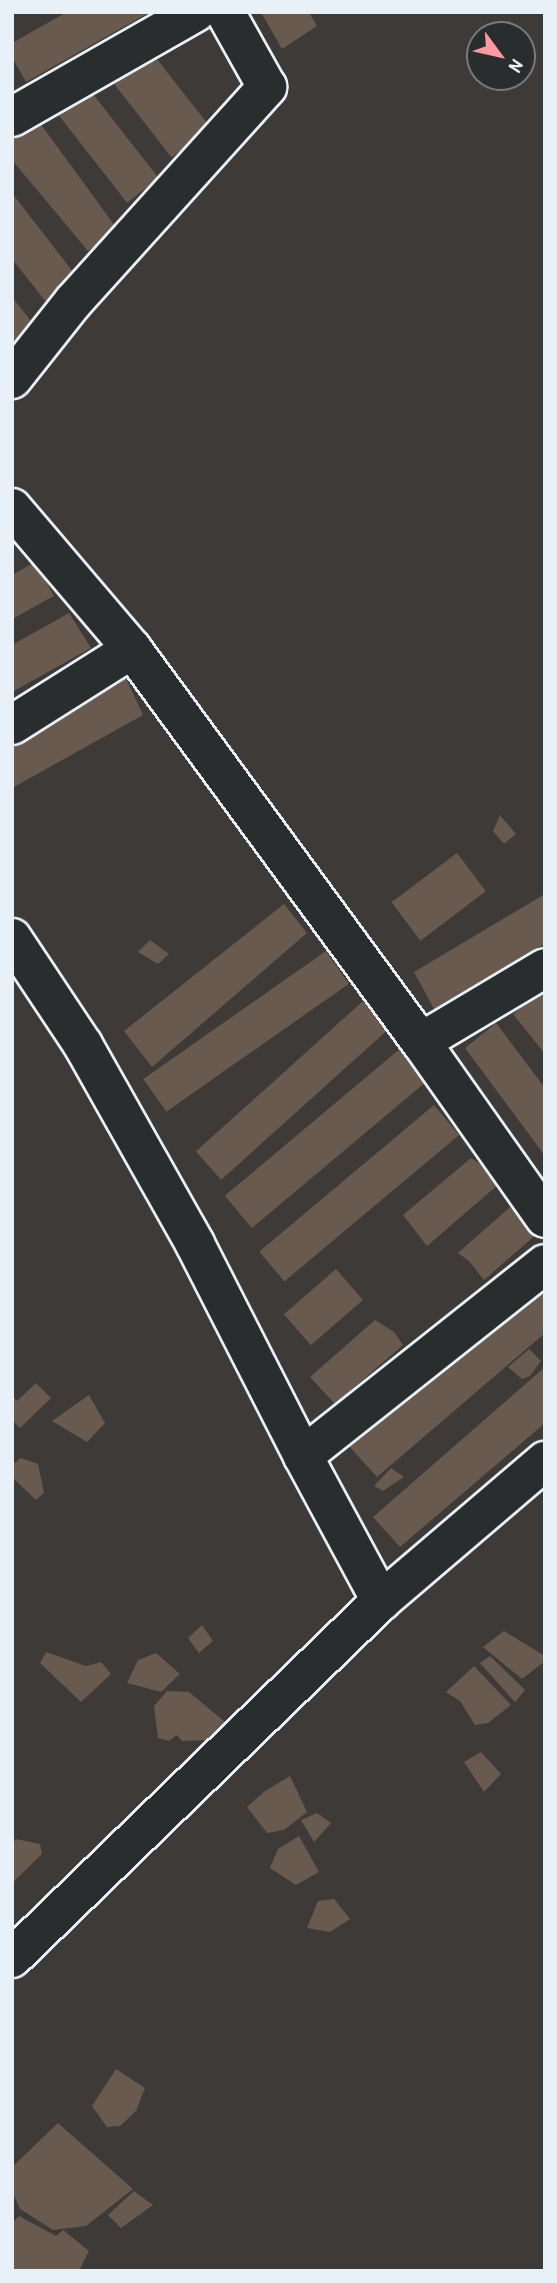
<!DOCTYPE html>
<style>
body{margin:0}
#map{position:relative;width:557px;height:2283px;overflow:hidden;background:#3d3a38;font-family:"Patrick Hand",sans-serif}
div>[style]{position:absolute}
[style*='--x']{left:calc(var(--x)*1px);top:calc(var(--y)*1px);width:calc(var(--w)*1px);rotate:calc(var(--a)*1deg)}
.building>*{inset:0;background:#685a4f;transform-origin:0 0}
.roads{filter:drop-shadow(2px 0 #e8f1f8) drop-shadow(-2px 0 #e8f1f8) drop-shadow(0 2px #e8f1f8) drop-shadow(0 -2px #e8f1f8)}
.street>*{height:38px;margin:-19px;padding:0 19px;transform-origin:19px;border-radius:19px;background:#2a2d2e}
span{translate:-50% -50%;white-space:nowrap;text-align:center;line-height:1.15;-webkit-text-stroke:7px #2a2d2e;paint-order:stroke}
.frame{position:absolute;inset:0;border:14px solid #e8f1f8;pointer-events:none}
.north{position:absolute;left:466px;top:21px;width:70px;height:70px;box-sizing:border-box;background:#2a2d2e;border:2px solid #767b7f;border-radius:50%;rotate:123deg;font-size:19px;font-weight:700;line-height:28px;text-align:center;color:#e8f1f8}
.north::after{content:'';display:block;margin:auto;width:24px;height:32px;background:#ff9aa2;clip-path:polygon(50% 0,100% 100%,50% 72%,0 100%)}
</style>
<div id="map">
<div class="building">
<div style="clip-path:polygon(67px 12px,150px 12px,26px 82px,12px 57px,12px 43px)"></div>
<div style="clip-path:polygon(261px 12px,309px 12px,317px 26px,282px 49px)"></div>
<div style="left:153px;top:54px;width:93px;height:49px;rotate:52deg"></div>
<div style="left:89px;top:89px;width:113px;height:40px;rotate:52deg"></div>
<div style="clip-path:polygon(37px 119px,118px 230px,88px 251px,12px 160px,12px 141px)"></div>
<div style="clip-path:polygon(12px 193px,77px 277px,46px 302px,12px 259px)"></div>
<div style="clip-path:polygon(12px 297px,35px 326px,12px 346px)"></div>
<div style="clip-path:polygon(35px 562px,54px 596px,12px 619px,12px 575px)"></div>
<div style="clip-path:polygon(69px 613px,91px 648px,12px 692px,12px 645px)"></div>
<div style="clip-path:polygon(125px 676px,143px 715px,12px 788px,12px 740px)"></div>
<div style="clip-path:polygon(500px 815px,516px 834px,504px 844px,493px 831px)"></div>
<div style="left:457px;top:853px;width:48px;height:82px;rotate:53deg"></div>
<div style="clip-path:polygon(545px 894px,545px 944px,434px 1009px,414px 972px)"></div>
<div style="clip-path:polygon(284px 904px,307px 933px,152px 1067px,124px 1031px)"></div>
<div style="clip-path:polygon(150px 940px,169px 954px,158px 964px,138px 952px)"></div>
<div style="left:326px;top:951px;width:40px;height:223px;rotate:55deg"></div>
<div style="clip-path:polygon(545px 989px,545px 1054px,513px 1014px)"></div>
<div style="left:363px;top:1001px;width:38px;height:225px;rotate:48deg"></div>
<div style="clip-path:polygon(496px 1023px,545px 1088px,545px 1156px,465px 1048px)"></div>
<div style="left:401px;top:1048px;width:42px;height:230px;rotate:50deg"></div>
<div style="left:434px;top:1105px;width:39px;height:228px;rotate:50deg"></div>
<div style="clip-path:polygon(471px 1158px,492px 1172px,499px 1184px,427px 1246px,403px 1215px)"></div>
<div style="clip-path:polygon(510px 1207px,532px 1222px,538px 1233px,484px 1280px,469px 1261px,458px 1253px)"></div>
<div style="left:336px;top:1269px;width:41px;height:69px;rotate:49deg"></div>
<div style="clip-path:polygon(545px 1284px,545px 1333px,377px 1477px,348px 1445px)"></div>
<div style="clip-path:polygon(375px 1320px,394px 1332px,403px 1345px,335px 1404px,310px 1377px)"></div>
<div style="clip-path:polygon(529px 1349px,541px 1361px,530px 1376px,522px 1379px,508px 1367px)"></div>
<div style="clip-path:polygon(545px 1367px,545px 1423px,400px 1547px,373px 1517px)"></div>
<div style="clip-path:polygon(36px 1383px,51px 1398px,20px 1428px,12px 1420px,12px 1396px,17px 1401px)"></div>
<div style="clip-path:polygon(89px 1395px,105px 1423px,87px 1442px,52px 1421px)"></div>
<div style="clip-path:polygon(21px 1458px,38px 1464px,44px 1493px,36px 1500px,12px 1477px,12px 1465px)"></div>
<div style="clip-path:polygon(391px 1468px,404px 1477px,383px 1491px,374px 1486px)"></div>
<div style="clip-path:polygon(202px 1625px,213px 1641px,199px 1653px,188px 1638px)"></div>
<div style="clip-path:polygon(504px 1631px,545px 1656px,545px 1661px,522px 1679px,483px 1647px)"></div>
<div style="clip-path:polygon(46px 1652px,86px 1666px,101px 1662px,111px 1674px,81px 1702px,40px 1663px)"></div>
<div style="clip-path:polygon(156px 1653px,180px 1674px,161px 1692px,127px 1683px,138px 1660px)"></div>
<div style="clip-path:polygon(490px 1656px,525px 1690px,515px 1702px,480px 1663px)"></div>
<div style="clip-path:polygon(474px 1666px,511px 1705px,488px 1723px,475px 1725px,460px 1701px,446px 1692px)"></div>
<div style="clip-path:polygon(167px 1691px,189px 1692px,225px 1722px,208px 1740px,182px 1741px,177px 1735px,169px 1741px,158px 1738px,154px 1706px)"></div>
<div style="clip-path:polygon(481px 1752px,501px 1774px,484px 1792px,464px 1762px)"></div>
<div style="clip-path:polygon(290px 1776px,307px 1812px,284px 1830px,267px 1833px,247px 1807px,265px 1791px)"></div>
<div style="clip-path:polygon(317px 1813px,331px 1823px,314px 1842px,301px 1820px)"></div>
<div style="clip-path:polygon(299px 1836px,319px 1872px,296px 1885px,270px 1868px,278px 1849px)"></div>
<div style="clip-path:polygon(16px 1839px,40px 1844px,42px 1854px,12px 1883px,12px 1843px)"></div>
<div style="clip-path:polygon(334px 1899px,350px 1919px,330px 1932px,307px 1928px,318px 1901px)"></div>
<div style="clip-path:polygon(116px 2069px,145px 2088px,136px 2111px,120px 2126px,107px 2127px,92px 2106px)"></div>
<div style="clip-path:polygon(58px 2123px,133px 2189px,86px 2226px,53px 2230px,20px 2209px,12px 2191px,12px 2167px)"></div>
<div style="clip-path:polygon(134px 2191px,153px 2205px,121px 2228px,108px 2215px)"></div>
<div style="clip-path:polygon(19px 2216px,56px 2236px,63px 2230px,89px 2251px,80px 2269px,13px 2271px,12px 2223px)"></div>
</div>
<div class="roads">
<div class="street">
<div style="--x:12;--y:117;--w:212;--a:-29.7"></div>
<div style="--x:12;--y:379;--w:98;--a:-51.6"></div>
<div style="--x:73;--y:302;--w:290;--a:-47.9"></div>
<div style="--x:267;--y:87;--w:86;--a:-119.2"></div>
<div style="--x:12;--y:508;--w:185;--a:49.6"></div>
<div style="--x:132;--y:649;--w:488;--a:53.7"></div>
<div style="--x:421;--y:1042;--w:215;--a:54.8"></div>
<div style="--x:12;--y:725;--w:142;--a:-32.3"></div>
<div style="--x:12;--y:938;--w:128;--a:56.4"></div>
<div style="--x:83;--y:1045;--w:228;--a:60.6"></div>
<div style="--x:195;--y:1244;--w:238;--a:63"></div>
<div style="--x:303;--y:1456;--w:165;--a:61.7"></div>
<div style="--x:421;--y:1042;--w:144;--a:-30.8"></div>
<div style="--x:303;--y:1456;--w:309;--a:-38.4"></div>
<div style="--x:12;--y:1958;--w:513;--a:-44.05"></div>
<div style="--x:381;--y:1601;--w:216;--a:-40.5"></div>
</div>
</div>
<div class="frame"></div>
<div class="north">N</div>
</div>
